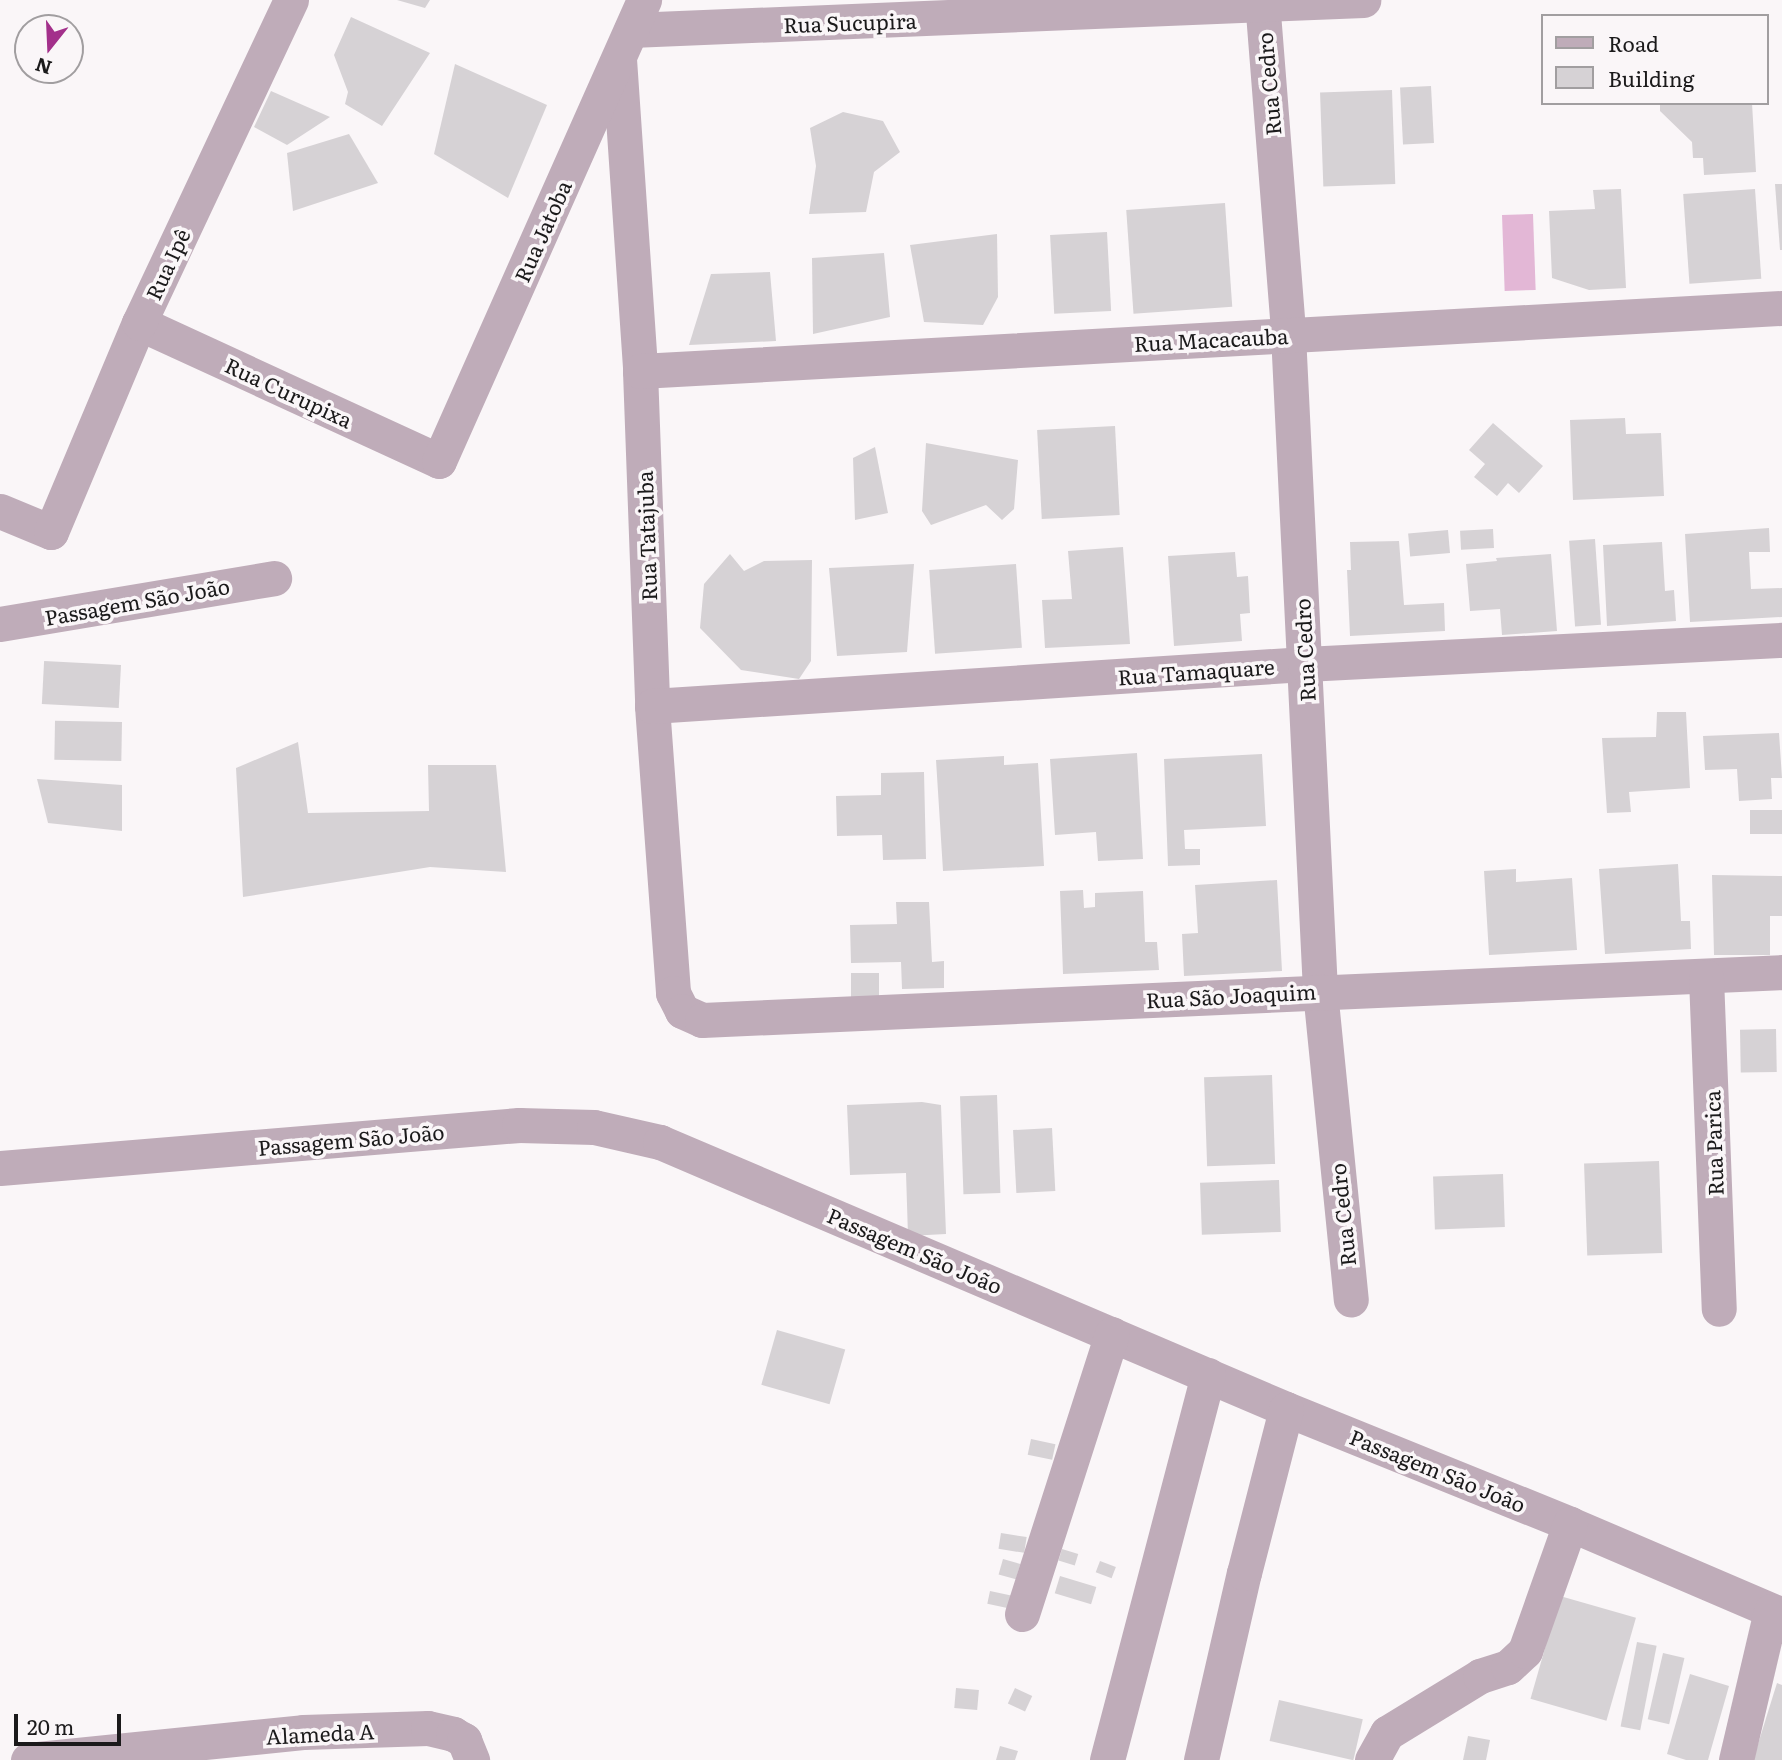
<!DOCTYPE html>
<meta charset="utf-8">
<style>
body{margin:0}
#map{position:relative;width:1782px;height:1760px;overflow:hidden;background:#faf6f8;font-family:Literata,serif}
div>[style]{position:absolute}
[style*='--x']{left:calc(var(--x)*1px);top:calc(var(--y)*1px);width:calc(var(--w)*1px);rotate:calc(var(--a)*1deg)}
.water>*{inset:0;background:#e3b7d6;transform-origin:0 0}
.building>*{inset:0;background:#d6d2d5;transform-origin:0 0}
.street>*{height:35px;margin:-17.5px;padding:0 17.5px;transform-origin:17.5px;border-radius:17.5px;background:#bfacb9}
span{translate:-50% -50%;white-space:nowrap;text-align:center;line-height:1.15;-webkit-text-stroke:7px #faf6f8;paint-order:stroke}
.street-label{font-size:21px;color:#1b1a1b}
.legend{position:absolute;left:1541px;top:14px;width:228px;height:91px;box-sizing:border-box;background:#faf6f8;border:2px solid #a19ea0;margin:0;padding:9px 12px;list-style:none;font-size:21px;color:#1b1a1b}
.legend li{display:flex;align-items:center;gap:14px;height:35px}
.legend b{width:35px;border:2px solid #a19ea0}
.north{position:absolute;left:14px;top:14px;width:70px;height:70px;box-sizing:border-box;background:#faf6f8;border:2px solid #a19ea0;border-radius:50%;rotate:198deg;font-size:19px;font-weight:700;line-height:28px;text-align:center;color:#1b1a1b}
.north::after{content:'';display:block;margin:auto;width:24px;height:32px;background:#a3308b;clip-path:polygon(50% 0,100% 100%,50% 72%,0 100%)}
.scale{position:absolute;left:14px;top:1714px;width:107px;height:32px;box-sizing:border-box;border:4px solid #1b1a1b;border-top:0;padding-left:9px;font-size:21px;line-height:24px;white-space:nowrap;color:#1b1a1b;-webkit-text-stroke:5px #faf6f8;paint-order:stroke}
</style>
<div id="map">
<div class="water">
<div style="left:1533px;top:214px;width:76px;height:31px;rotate:88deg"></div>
</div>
<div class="building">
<div style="clip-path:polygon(397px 0,430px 0,425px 8px)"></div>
<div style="clip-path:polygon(351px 17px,430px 53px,382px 126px,345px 104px,348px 92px,334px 55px)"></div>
<div style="clip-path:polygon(455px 64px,547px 105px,508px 198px,434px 154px)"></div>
<div style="left:1431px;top:86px;width:57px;height:31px;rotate:87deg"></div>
<div style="left:1392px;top:90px;width:94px;height:72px;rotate:88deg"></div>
<div style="clip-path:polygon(271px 91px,330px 117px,287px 145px,254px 127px)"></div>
<div style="clip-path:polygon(1660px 103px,1752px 103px,1756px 172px,1704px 175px,1703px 158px,1693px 158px,1692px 142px,1660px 111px)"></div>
<div style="clip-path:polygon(843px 112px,883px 121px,900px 152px,874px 172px,866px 212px,809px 214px,816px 166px,810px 128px)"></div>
<div style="clip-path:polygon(349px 134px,378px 183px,293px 211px,287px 153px)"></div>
<div style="clip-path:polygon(1775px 184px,1782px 184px,1782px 250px,1780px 250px)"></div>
<div style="clip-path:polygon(1621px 189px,1626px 288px,1589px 290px,1552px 278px,1549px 211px,1595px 209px,1593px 190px)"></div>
<div style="left:1755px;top:189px;width:90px;height:72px;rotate:86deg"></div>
<div style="left:1225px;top:203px;width:104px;height:99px;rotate:86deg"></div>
<div style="left:1107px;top:232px;width:79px;height:57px;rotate:87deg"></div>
<div style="clip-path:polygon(997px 234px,998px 297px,983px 325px,924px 322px,910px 245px)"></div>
<div style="clip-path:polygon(884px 253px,890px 317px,813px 334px,812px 258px)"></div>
<div style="clip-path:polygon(770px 272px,776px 341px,689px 345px,711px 274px)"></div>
<div style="clip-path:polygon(1625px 418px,1626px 434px,1661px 433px,1664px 496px,1573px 500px,1570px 420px)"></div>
<div style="clip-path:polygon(1493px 423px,1543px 466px,1519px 493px,1508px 483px,1497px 496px,1474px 477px,1485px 464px,1469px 450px)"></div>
<div style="left:1115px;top:426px;width:89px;height:78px;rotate:87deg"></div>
<div style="clip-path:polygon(926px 443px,1018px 460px,1014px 509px,1002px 520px,986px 505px,931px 525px,922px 511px)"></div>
<div style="clip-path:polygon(875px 447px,888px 513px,855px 520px,853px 458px)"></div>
<div style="clip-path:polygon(1769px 528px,1770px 552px,1749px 552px,1751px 589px,1782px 588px,1782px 617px,1690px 622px,1685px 534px)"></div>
<div style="left:1493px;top:529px;width:19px;height:33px;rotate:87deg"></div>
<div style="left:1448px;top:530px;width:23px;height:40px;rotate:85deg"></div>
<div style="left:1595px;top:539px;width:86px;height:26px;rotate:86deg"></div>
<div style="clip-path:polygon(1399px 541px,1404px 605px,1444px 603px,1445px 631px,1350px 636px,1347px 570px,1351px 570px,1350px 542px)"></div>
<div style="clip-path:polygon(1662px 542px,1665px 591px,1674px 590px,1676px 621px,1607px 626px,1603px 545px)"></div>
<div style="clip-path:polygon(1123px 547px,1130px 644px,1045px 648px,1042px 600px,1072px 599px,1068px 551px)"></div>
<div style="clip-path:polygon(1235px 552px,1237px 577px,1248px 576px,1250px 613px,1240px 614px,1242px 641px,1174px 646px,1168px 556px)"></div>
<div style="clip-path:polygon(730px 554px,744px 571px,764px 561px,812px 560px,811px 661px,799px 679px,741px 670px,700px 628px,704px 584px)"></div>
<div style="clip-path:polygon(1551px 554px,1557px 631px,1502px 635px,1500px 609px,1470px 611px,1466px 564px,1497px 561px,1496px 558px)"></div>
<div style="clip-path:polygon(914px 564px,907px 652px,837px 656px,829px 568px)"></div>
<div style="left:1016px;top:564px;width:84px;height:87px;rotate:86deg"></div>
<div style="left:121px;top:665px;width:43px;height:77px;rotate:93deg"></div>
<div style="clip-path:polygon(1657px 712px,1686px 712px,1690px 788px,1629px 792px,1631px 812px,1607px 813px,1602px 738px,1656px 737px)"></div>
<div style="left:122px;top:722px;width:39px;height:67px;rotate:91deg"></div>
<div style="clip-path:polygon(1779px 733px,1782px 778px,1771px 778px,1772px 799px,1739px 801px,1737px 769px,1705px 770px,1703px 736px)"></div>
<div style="clip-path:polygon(298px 742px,308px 813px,429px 811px,428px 765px,496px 765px,506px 872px,430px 867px,243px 897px,236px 768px)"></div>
<div style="clip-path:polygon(1137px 753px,1143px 859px,1098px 861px,1096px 832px,1055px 835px,1050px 759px)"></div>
<div style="clip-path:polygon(1262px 754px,1266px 826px,1184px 830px,1185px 849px,1200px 849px,1200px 865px,1168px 866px,1164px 759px)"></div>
<div style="clip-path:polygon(1004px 756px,1004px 765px,1038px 763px,1044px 866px,943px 871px,936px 760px)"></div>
<div style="clip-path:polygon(924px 772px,926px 859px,883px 860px,882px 835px,837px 836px,836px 796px,881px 795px,881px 773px)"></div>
<div style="clip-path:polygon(37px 779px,122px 785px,122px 831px,48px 823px)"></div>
<div style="left:1782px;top:810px;width:24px;height:32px;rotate:90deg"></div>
<div style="clip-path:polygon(1678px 864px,1681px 921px,1690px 921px,1691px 949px,1605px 954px,1599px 869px)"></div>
<div style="clip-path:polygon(1516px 869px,1516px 882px,1572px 878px,1577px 950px,1489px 955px,1484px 871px)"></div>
<div style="clip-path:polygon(1712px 875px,1782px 876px,1782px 916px,1770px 916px,1770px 955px,1714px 955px)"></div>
<div style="clip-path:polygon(1277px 880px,1282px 971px,1184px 976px,1182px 934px,1198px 933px,1195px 885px)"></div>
<div style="clip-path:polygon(1083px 890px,1084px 908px,1095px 907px,1095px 893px,1143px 891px,1145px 942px,1157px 942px,1159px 970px,1063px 974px,1060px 891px)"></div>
<div style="clip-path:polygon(896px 902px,929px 902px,932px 962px,944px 961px,944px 988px,902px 989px,901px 962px,851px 963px,850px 925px,897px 924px)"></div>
<div style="left:851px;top:973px;width:28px;height:25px"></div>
<div style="left:1776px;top:1029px;width:43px;height:36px;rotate:89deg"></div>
<div style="left:1272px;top:1075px;width:89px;height:68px;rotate:88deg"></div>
<div style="left:997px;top:1095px;width:98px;height:37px;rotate:88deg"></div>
<div style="clip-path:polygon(922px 1102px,941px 1105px,946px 1234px,908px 1236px,906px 1173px,850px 1175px,847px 1105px)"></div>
<div style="left:1052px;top:1128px;width:63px;height:39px;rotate:87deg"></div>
<div style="left:1659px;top:1161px;width:92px;height:75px;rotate:88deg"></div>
<div style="left:1503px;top:1174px;width:53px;height:70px;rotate:88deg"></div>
<div style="left:1279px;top:1180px;width:52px;height:79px;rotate:88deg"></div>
<div style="left:777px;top:1330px;width:71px;height:57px;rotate:16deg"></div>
<div style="left:1031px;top:1439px;width:25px;height:16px;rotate:12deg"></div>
<div style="left:1001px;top:1533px;width:26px;height:16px;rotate:9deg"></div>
<div style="left:1062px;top:1549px;width:17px;height:12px;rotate:17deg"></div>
<div style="left:1003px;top:1559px;width:18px;height:16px;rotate:16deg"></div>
<div style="left:1100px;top:1561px;width:17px;height:12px;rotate:21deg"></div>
<div style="left:1060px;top:1576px;width:38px;height:18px;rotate:17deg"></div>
<div style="left:990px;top:1591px;width:24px;height:13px;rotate:12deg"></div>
<div style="left:1560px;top:1596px;width:79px;height:107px;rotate:16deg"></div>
<div style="left:1637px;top:1642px;width:20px;height:86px;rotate:11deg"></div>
<div style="left:1663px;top:1653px;width:22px;height:68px;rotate:13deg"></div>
<div style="clip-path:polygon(1690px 1674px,1729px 1686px,1708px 1760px,1686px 1760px,1667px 1754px)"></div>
<div style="clip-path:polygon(1777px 1683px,1782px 1685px,1782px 1760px,1753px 1760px)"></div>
<div style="left:956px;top:1688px;width:23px;height:20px;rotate:5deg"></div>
<div style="left:1015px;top:1688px;width:19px;height:17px;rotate:25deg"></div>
<div style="left:1279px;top:1700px;width:86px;height:42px;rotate:13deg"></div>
<div style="clip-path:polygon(1468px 1736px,1490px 1740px,1486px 1760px,1463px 1760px)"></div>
<div style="clip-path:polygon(1000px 1746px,1018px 1751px,1015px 1760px,996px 1760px)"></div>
</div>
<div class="street">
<div style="--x:1262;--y:0;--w:335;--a:85.5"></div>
<div style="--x:1288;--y:334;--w:658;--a:87.21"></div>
<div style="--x:1320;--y:991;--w:310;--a:84.3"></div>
<div style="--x:631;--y:30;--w:733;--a:-2.35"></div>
<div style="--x:619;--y:59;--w:313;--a:86.1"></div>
<div style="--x:640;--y:371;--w:335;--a:87.9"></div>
<div style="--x:652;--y:706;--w:288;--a:85.8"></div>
<div style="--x:673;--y:993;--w:20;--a:63"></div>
<div style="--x:682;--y:1011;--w:22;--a:24"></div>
<div style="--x:702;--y:1020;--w:1081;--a:-2.54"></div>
<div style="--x:139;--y:323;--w:330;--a:24.7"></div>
<div style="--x:439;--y:461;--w:505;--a:-66.03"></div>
<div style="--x:640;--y:371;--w:1144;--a:-3.16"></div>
<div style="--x:0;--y:511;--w:55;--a:22.4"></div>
<div style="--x:51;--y:532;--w:227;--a:-67.2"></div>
<div style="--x:139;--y:323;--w:357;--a:-64.8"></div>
<div style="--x:0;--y:624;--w:278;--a:-9.5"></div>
<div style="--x:652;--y:706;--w:654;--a:-3.68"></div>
<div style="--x:1305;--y:664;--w:478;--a:-2.9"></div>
<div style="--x:1706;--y:977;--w:332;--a:87.8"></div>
<div style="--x:0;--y:1168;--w:521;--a:-4.74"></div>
<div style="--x:519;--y:1125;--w:75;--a:1.5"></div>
<div style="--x:594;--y:1127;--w:68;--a:12.8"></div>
<div style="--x:660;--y:1142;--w:681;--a:23.1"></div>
<div style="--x:1286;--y:1409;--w:306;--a:22"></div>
<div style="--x:1570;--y:1524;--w:231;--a:23.2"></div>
<div style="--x:1022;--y:1614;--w:294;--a:-72.2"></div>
<div style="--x:28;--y:1760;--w:276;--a:-5.8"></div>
<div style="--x:303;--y:1732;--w:125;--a:-1.8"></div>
<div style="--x:428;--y:1728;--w:26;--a:13"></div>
<div style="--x:453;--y:1734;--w:13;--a:29"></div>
<div style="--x:464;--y:1740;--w:22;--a:68"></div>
<div style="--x:1107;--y:1760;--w:398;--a:-75.3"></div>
<div style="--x:1201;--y:1760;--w:192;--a:-77.1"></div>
<div style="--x:1244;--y:1573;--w:169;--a:-75.6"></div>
<div style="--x:1372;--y:1760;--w:31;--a:-61"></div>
<div style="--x:1387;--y:1733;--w:109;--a:-31.5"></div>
<div style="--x:1480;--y:1676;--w:29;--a:-18"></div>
<div style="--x:1508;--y:1667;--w:23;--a:-43"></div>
<div style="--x:1525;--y:1651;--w:135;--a:-70.5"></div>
<div style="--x:1736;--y:1760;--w:153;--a:-76.8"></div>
</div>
<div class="street-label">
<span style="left:850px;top:22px;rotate:-2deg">Rua Sucupira</span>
<span style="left:1268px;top:84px;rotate:-95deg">Rua Cedro</span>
<span style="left:542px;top:231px;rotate:-66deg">Rua Jatoba</span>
<span style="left:167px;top:264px;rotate:-65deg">Rua Ipê</span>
<span style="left:1211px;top:339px;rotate:-3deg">Rua Macacauba</span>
<span style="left:289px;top:392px;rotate:25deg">Rua Curupixa</span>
<span style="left:646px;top:536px;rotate:-92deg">Rua Tatajuba</span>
<span style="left:137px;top:601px;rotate:-10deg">Passagem São João</span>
<span style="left:1304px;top:650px;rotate:-93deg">Rua Cedro</span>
<span style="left:1196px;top:671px;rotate:-4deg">Rua Tamaquare</span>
<span style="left:1231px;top:995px;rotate:-3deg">Rua São Joaquim</span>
<span style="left:351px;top:1139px;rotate:-5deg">Passagem São João</span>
<span style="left:1713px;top:1143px;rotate:-92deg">Rua Parica</span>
<span style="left:1342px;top:1215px;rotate:-96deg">Rua Cedro</span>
<span style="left:915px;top:1250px;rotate:23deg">Passagem São João</span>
<span style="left:1438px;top:1470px;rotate:22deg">Passagem São João</span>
<span style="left:320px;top:1733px;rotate:-3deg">Alameda A</span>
</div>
<ul class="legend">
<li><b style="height:9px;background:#bfacb9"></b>Road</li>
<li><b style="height:19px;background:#d6d2d5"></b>Building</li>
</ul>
<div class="north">N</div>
<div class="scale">20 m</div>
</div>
